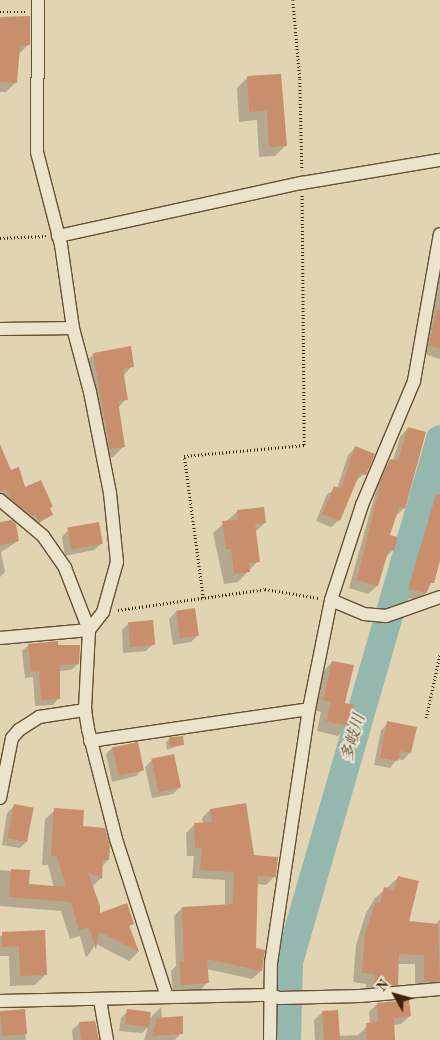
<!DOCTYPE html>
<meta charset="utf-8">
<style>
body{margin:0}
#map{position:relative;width:440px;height:1040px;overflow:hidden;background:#e1d4b2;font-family:"Old Standard TT","Noto Serif JP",serif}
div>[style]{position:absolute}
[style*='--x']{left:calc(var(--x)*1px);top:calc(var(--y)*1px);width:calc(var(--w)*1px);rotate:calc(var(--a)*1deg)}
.shadow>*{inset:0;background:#0003}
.river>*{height:28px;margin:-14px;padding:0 14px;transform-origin:14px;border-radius:14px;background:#94b8ad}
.building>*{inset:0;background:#c98e6b;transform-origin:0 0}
.path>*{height:2.5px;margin-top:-1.25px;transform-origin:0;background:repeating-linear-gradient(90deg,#3e230c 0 1px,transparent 0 3.5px)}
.roads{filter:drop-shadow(1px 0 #674f36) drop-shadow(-1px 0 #674f36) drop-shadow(0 1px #674f36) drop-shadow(0 -1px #674f36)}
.minor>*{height:12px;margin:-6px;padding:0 6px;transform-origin:6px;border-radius:6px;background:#ece3cd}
span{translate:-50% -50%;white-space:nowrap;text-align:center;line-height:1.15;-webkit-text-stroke:4px #ece3cd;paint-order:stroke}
.water-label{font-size:16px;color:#544834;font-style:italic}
.north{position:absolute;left:370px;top:970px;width:50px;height:50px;-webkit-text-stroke:4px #ece3cd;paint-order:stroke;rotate:308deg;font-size:14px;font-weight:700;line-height:20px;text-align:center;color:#3e230c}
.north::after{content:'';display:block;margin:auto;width:18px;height:22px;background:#3e230c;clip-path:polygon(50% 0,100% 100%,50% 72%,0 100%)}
</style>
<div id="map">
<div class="shadow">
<div style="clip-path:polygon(0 18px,28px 45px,18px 55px,16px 82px,6px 92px,0 92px)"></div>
<div style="clip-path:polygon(280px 75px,285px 146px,275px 156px,259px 157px,257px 120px,239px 122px,237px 88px,247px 78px)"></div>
<div style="clip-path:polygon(440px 268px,440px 359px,421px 353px)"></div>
<div style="clip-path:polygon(94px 354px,132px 366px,123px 376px,126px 399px,118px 408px,124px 446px,113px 457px,99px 459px,83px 364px)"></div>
<div style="clip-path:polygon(408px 428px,404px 508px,396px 516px,388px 536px,393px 550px,385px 558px,377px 586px,368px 594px,349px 588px,382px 469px,393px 461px,400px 437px)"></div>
<div style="clip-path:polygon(0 444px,10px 471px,24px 489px,52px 506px,49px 509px,51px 515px,30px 529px,0 502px)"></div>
<div style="clip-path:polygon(355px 448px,365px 474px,356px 480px,339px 520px,331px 527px,316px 521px,327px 494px,337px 489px,348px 455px)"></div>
<div style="clip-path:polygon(440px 453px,440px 559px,427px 592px,419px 600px,401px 597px)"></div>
<div style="clip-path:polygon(238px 511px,265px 523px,255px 532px,258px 561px,238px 582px,224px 584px,213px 533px)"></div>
<div style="clip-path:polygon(0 524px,18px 541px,1px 552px,5px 572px,0 577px)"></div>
<div style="clip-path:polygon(69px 529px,102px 543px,94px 550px,65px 556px,62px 537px)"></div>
<div style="clip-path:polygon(194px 609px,198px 635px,191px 642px,173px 645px,169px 619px,176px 612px)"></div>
<div style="clip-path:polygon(129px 623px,153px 644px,146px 651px,123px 653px,122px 630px)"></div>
<div style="clip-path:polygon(29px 645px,57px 646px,78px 664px,71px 670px,59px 671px,59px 698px,53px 705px,35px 706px,33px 677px,25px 678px,22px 651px)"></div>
<div style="clip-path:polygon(332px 662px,348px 726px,338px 736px,317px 731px,321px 712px,313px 710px,322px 673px)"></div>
<div style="clip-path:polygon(388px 723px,410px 753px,403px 760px,397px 759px,390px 768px,374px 765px,381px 730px)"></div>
<div style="clip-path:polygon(169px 739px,183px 744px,167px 750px,166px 742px)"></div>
<div style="clip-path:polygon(113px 747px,143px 769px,136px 776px,112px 782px,106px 754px)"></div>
<div style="clip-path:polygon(152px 760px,180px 787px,173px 794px,152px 798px,145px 767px)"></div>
<div style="clip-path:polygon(14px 806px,27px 841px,20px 848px,2px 845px,7px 813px)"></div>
<div style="clip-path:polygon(55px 810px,82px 828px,108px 860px,102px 866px,101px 878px,92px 887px,98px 915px,133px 923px,129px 927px,138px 952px,129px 961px,96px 944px,86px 958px,80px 936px,70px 939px,61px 911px,0 906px,0 870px,28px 872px,27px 885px,54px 888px,48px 865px,42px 865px,45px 819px)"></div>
<div style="clip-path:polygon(210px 810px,274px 877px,266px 885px,256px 884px,254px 949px,261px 971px,252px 979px,207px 969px,208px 982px,199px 991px,173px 993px,171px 971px,176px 966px,174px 916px,182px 908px,225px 906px,225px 880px,192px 878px,194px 856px,187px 856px,186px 833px,195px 824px,203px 824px,202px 818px)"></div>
<div style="clip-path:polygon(398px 878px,407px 922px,435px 925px,440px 919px,440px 984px,415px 991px,415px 964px,397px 964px,397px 984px,387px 994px,366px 995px,366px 984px,353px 982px,356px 945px,366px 913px,375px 898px)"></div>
<div style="clip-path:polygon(44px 931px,45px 975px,35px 985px,10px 986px,9px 956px,0 956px,0 936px)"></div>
<div style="clip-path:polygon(377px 1004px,410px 1016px,401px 1024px,393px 1025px,393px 1040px,315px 1040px,314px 1020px,323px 1012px,338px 1036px,358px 1035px,370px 1024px,369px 1012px)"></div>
<div style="clip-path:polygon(161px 1007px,162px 1019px,181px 1033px,175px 1040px,144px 1040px,148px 1027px,142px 1033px,119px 1031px,121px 1018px,128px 1011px,150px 1018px)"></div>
<div style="clip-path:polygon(23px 1010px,26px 1040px,0 1040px,0 1012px)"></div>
<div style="clip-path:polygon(80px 1023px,98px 1040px,73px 1040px,72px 1030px)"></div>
</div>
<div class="river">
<div style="--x:287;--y:1040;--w:78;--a:-88.5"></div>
<div style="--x:289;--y:962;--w:544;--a:-73.9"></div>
</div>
<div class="building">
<div style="clip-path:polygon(30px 16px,30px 45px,20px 46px,17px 83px,0 82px,0 17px)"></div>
<div style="clip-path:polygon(281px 74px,287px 146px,269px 147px,267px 111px,249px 112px,247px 76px)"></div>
<div style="clip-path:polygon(437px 310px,440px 310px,440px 349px,429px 345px)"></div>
<div style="clip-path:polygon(131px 346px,134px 367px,123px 369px,128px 400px,118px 401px,125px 447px,110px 449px,93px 353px)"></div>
<div style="clip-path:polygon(408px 427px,426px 432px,405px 509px,399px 507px,390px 535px,398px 537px,394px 551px,389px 549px,378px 586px,357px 580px,381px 480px,390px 459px,398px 461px)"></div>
<div style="clip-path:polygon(0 445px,11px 470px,19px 467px,25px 487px,41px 480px,53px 507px,50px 508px,53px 515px,39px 522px,35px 514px,32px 516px,11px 499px,6px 489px,0 491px)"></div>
<div style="clip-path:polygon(355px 446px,375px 454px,366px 475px,360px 473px,340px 521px,322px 514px,334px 486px,341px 489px)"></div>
<div style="clip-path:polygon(436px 494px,440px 495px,440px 561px,434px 583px,431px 583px,426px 593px,408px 589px)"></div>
<div style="clip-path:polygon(264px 507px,266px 523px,255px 524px,260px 562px,249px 563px,250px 572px,234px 574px,231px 549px,226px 549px,222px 521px,238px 520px,237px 510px)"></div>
<div style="clip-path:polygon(12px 520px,16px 524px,19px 541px,0 545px,0 522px)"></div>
<div style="left:99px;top:522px;width:22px;height:32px;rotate:80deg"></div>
<div style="left:195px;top:608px;width:28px;height:19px;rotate:82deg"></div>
<div style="left:153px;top:620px;width:25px;height:25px;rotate:85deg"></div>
<div style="clip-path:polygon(58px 641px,58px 645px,80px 645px,79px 664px,60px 665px,60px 699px,41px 700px,39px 671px,31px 672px,28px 644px)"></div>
<div style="clip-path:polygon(332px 661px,354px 665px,345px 703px,354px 705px,349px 726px,326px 721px,331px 702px,323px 700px)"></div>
<div style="clip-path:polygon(387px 721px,417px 727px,411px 753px,400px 751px,398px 761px,380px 758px)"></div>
<div style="left:183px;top:736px;width:9px;height:14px;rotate:84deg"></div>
<div style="left:138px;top:742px;width:29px;height:26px;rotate:78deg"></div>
<div style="left:174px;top:754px;width:34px;height:23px;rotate:78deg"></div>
<div style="clip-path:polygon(246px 803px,254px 855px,278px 857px,276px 877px,258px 876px,256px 948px,265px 950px,262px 971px,207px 959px,209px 983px,181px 985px,179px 962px,184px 961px,182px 907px,233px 904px,234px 872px,200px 870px,202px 848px,195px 848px,194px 823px,212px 822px,210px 809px)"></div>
<div style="left:14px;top:804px;width:20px;height:35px;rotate:11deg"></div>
<div style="clip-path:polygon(54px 808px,84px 810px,83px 826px,105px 828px,110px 846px,109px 860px,103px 860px,102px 879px,88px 872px,100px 906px,100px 913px,127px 903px,134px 924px,129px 925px,139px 952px,102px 933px,98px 934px,96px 950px,89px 927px,79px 930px,71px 902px,9px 897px,11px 869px,30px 870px,29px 884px,66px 887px,57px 856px,51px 856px)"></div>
<div style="clip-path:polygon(398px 876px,419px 881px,409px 921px,438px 924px,440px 981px,424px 982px,424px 955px,399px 954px,398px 985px,375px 986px,375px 974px,362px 973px,365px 935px,375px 902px,380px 903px,384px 887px,394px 890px)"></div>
<div style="clip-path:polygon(45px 930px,47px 975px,20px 976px,19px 946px,2px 947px,2px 932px)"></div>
<div style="clip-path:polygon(409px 1000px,411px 1016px,394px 1018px,395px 1040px,367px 1040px,366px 1023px,378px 1022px,377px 1003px)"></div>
<div style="left:25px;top:1009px;width:25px;height:25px;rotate:85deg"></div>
<div style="left:127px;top:1009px;width:24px;height:15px;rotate:7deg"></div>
<div style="left:338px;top:1010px;width:30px;height:16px;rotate:86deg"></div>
<div style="clip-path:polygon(183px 1016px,183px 1034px,152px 1036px,157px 1018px)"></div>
<div style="clip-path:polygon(95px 1021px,99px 1040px,81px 1040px,79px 1022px)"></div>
</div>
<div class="path">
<div style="--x:293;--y:0;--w:79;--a:84.9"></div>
<div style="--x:300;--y:79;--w:91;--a:88.7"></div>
<div style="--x:0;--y:12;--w:25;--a:0"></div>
<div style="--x:0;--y:238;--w:46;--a:-2.5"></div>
<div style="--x:203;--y:598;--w:143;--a:-97.6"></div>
<div style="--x:184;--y:456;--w:121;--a:-5.2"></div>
<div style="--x:304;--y:445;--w:250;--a:-90.5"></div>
<div style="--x:118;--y:610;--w:148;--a:-8.1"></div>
<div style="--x:265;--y:589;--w:54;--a:9.6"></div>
<div style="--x:426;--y:718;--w:66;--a:-77.8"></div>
</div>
<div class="roads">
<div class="minor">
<div style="--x:58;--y:236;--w:250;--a:-12.3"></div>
<div style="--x:302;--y:183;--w:140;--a:-9.5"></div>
<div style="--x:0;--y:329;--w:73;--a:-0.8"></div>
<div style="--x:0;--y:500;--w:56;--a:39.9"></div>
<div style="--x:43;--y:536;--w:39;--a:55"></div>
<div style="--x:65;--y:568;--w:66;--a:68.8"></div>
<div style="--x:89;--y:630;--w:80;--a:92.9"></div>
<div style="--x:85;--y:710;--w:19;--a:81"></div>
<div style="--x:88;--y:729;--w:114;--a:75.7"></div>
<div style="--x:116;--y:839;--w:166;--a:72.1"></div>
<div style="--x:331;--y:600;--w:36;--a:23"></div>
<div style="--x:364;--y:614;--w:22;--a:5"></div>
<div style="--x:386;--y:616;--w:57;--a:-19.4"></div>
<div style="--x:0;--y:638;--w:89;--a:-5.1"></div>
<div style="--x:89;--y:630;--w:23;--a:-52"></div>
<div style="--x:103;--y:612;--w:52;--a:-74.4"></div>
<div style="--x:117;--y:562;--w:69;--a:-95.8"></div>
<div style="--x:110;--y:493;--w:103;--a:-101.2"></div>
<div style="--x:90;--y:392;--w:66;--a:-104.9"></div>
<div style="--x:73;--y:328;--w:84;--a:-98.2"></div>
<div style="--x:61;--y:245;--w:96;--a:-104.5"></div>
<div style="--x:37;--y:152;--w:152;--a:-89.6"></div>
<div style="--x:90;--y:741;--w:221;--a:-8.3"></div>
<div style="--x:0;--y:798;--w:61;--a:-78.7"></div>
<div style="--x:12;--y:738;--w:11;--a:-49"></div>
<div style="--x:19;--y:730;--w:24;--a:-33"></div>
<div style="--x:39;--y:717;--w:47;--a:-8.7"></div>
<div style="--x:100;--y:1000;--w:41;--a:80.1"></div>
<div style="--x:0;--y:1001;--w:270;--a:-1.3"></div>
<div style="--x:270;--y:995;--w:10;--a:17"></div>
<div style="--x:280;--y:998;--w:80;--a:-1.4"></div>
<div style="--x:360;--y:996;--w:80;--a:-5"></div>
<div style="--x:270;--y:1040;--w:77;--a:-89.3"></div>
<div style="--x:271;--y:963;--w:257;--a:-81.5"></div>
<div style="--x:309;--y:709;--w:111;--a:-78.6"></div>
<div style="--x:331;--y:600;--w:100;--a:-71.9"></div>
<div style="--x:362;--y:505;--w:134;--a:-67.2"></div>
<div style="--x:414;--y:381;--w:149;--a:-80"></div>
</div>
</div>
<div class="water-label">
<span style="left:354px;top:738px;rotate:-74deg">多岐川</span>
</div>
<div class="north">N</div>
</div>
